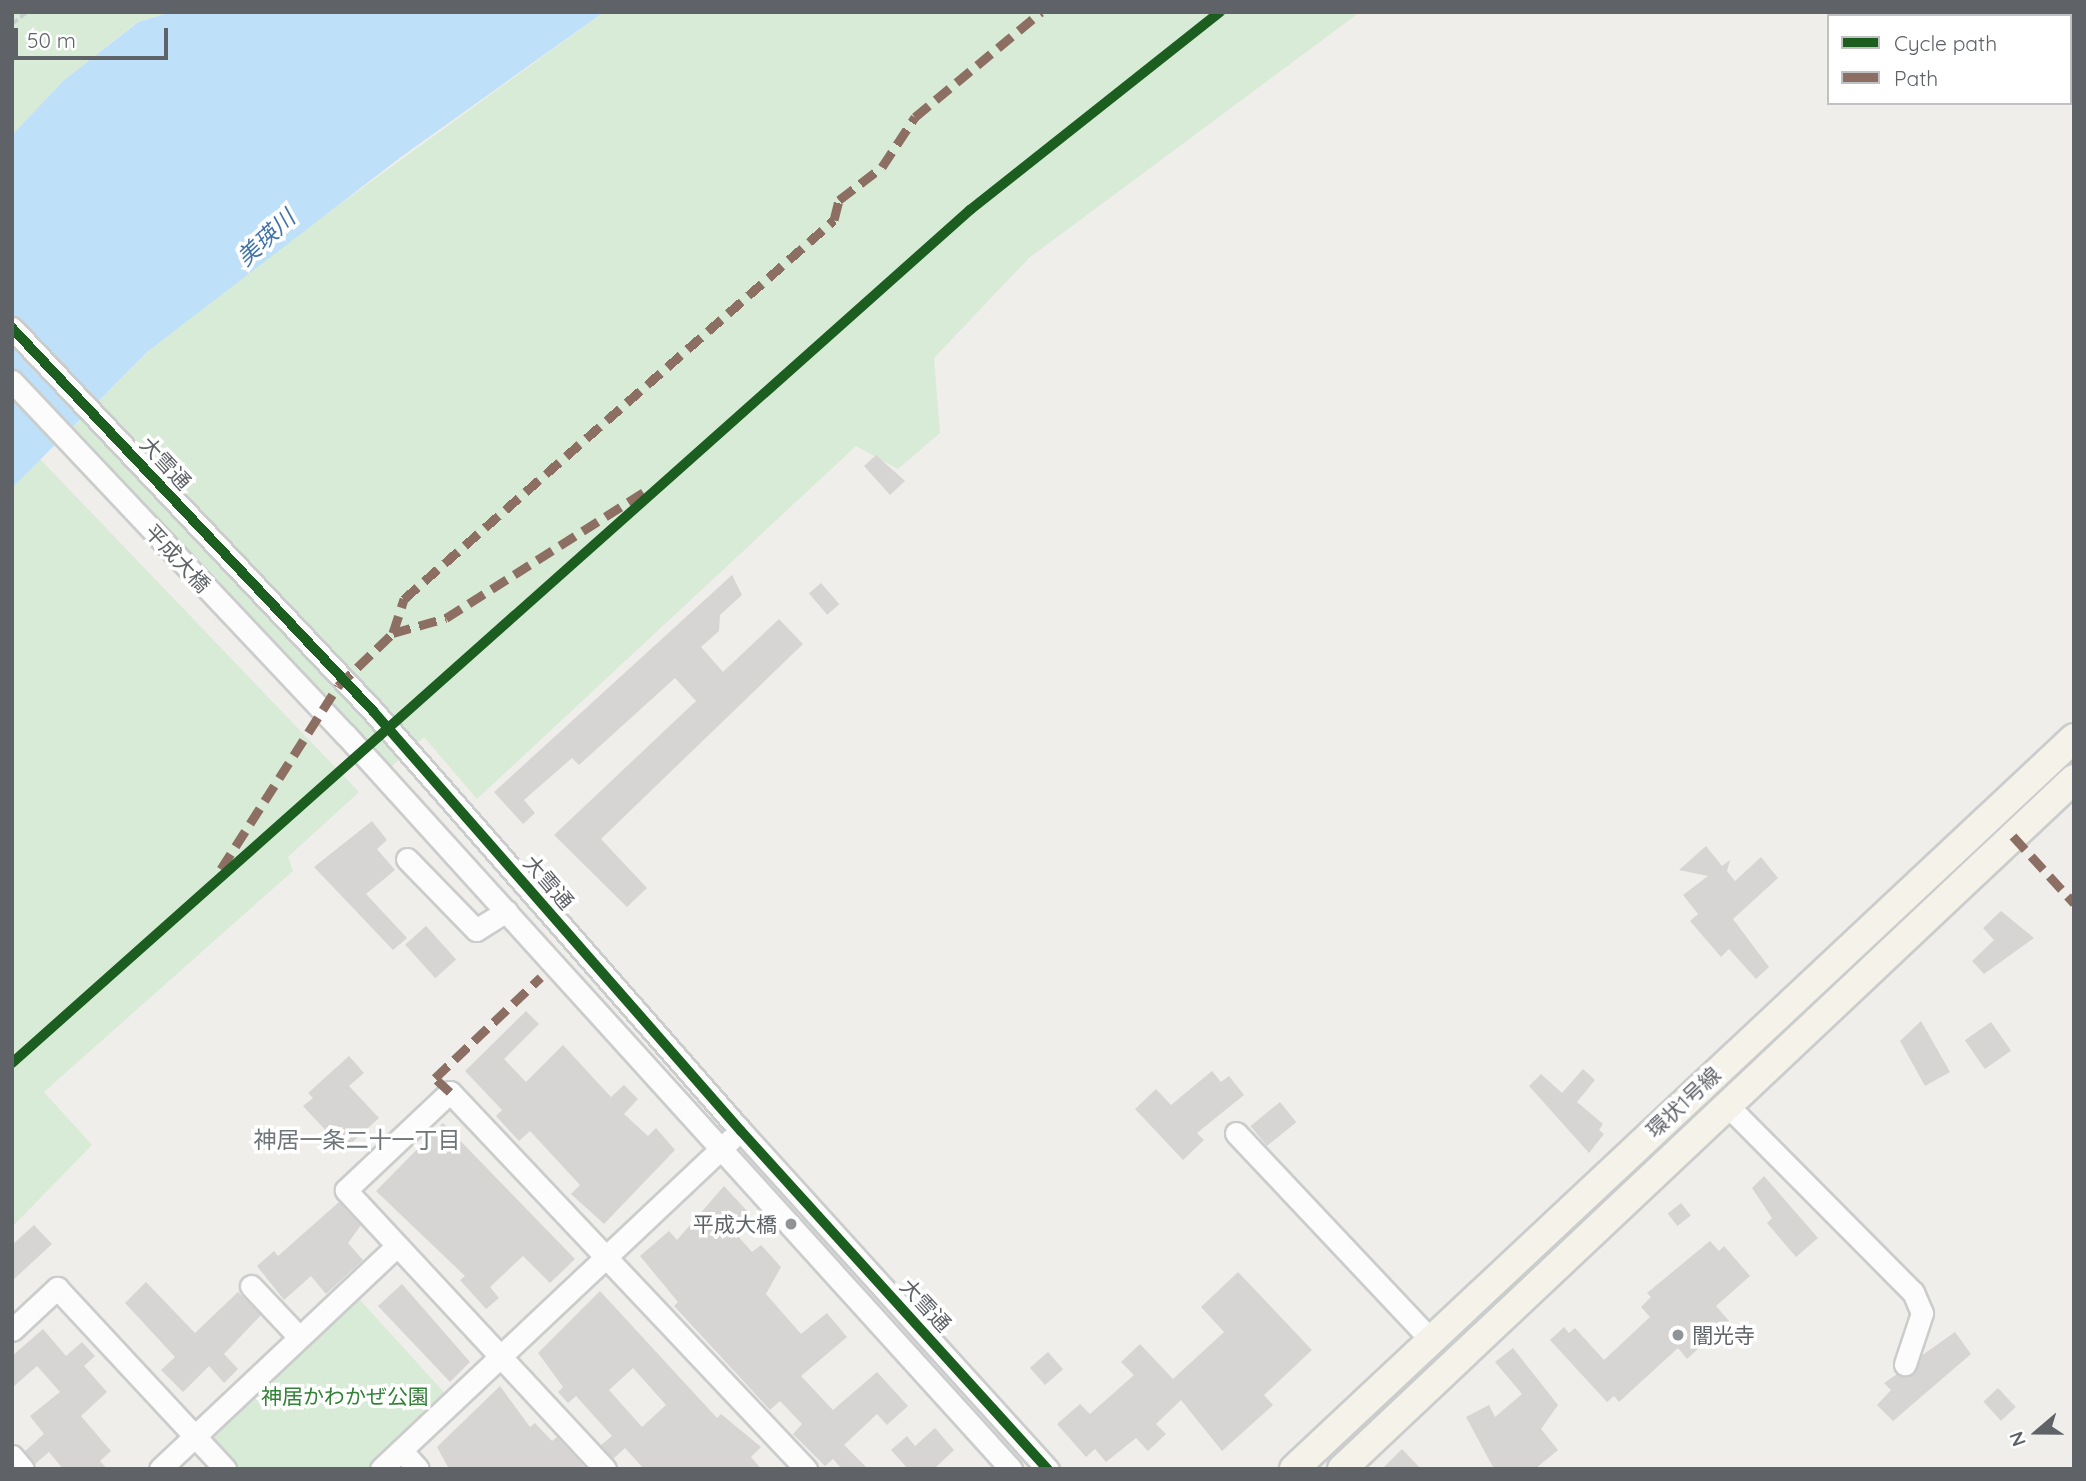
<!DOCTYPE html>
<meta charset="utf-8">
<style>
body{margin:0}
#map{position:relative;width:2086px;height:1481px;overflow:hidden;background:#efeeea;font-family:Quicksand,"Noto Sans JP",sans-serif}
div>[style]{position:absolute}
[style*='--x']{left:calc(var(--x)*1px);top:calc(var(--y)*1px);width:calc(var(--w)*1px);rotate:calc(var(--a)*1deg)}
.green>*{inset:0;background:#d8ebd6}
.water>*{inset:0;background:#bfe0f9}
.building>*{inset:0;background:#d6d5d3;transform-origin:0 0}
.path>*{height:3.5px;margin-top:-1.75px;transform-origin:0;background:repeating-linear-gradient(90deg,#cacfcc 0 7px,transparent 0 10.5px)}
.roads{filter:drop-shadow(2px 0 #cbcccc) drop-shadow(-2px 0 #cbcccc) drop-shadow(0 2px #cbcccc) drop-shadow(0 -2px #cbcccc)}
.minor>*{height:21px;margin:-10.5px;padding:0 10.5px;transform-origin:10.5px;border-radius:10.5px;background:#fdfcfc}
.major>*{height:28px;margin:-14px;padding:0 14px;transform-origin:14px;border-radius:14px;background:#f4f2e9}
.quiet>*{height:9px;margin-top:-4.5px;transform-origin:0;background:repeating-linear-gradient(90deg,#8d6e63 0 18px,transparent 0 27px)}
.cycleway>*{height:10px;margin:-5px;padding:0 5px;transform-origin:5px;border-radius:5px;background:#1b5e20}
.dots>*{width:19px;height:19px;translate:-50% -50%;box-sizing:border-box;border:4px solid #fff;border-radius:50%}
span{translate:-50% -50%;white-space:nowrap;text-align:center;line-height:1.15;-webkit-text-stroke:7px #fff;paint-order:stroke}
.street-label{font-size:21px;color:#5f6368}
.poi-label{font-size:21px;color:#5f6368}
.right{translate:-100% -50%;text-align:right}
.left{translate:0 -50%;text-align:left}
.park-label{font-size:21px;color:#348238}
.water-label{font-size:23px;color:#4174aa;font-style:italic}
.neighbourhood-label{font-size:23px;color:#70757a}
.frame{position:absolute;inset:0;border:14px solid #5f6368;pointer-events:none}
.legend{position:absolute;left:1827px;top:14px;width:245px;height:91px;box-sizing:border-box;background:#fff;border:2px solid #bfc1c3;margin:0;padding:9px 12px;list-style:none;font-size:21px;color:#5f6368}
.legend li{display:flex;align-items:center;gap:14px;height:35px}
.legend b{width:35px;border:2px solid #bfc1c3}
.north{position:absolute;left:2002px;top:1397px;width:70px;height:70px;-webkit-text-stroke:5px #fff;paint-order:stroke;rotate:250deg;font-size:19px;font-weight:700;line-height:28px;text-align:center;color:#5f6368}
.north::after{content:'';display:block;margin:auto;width:24px;height:32px;background:#5f6368;clip-path:polygon(50% 0,100% 100%,50% 72%,0 100%)}
.scale{position:absolute;left:14px;top:28px;width:154px;height:32px;box-sizing:border-box;border:4px solid #5f6368;border-top:0;padding-left:9px;font-size:21px;line-height:24px;white-space:nowrap;color:#5f6368;-webkit-text-stroke:5px #fff;paint-order:stroke}
</style>
<div id="map">
<div class="green">
<div style="clip-path:polygon(12px 12px,171px 12px,137px 22px,63px 81px,12px 135px)"></div>
<div style="clip-path:polygon(604px 12px,1360px 12px,1029px 258px,934px 358px,940px 433px,898px 469px,856px 446px,477px 799px,424px 737px,391px 767px,73px 427px,147px 352px,251px 269px)"></div>
<div style="clip-path:polygon(40px 459px,359px 792px,288px 857px,293px 871px,44px 1092px,92px 1145px,12px 1227px,12px 488px)"></div>
<div style="clip-path:polygon(350px 1289px,452px 1401px,382px 1469px,225px 1469px,196px 1436px)"></div>
</div>
<div class="water">
<div style="clip-path:polygon(171px 12px,604px 12px,401px 157px,147px 352px,12px 488px,12px 135px,63px 81px,138px 22px)"></div>
</div>
<div class="building">
<div style="clip-path:polygon(876px 455px,905px 481px,890px 495px,864px 466px)"></div>
<div style="clip-path:polygon(732px 575px,742px 595px,720px 615px,719px 631px,701px 647px,723px 672px,779px 619px,803px 644px,601px 839px,647px 888px,627px 907px,554px 835px,696px 701px,675px 678px,579px 765px,572px 758px,524px 800px,535px 813px,523px 824px,494px 792px)"></div>
<div style="left:821px;top:583px;width:28px;height:16px;rotate:49deg"></div>
<div style="clip-path:polygon(372px 821px,387px 840px,377px 849px,395px 870px,366px 894px,407px 938px,393px 950px,314px 867px)"></div>
<div style="clip-path:polygon(1706px 846px,1722px 866px,1730px 860px,1727px 871px,1735px 881px,1761px 857px,1778px 878px,1733px 919px,1769px 967px,1756px 979px,1729px 949px,1721px 957px,1690px 921px,1698px 914px,1683px 895px,1708px 876px,1679px 870px)"></div>
<div style="clip-path:polygon(2001px 911px,2034px 938px,1984px 974px,1972px 961px,1994px 940px,1983px 928px)"></div>
<div style="left:426px;top:926px;width:45px;height:28px;rotate:48deg"></div>
<div style="clip-path:polygon(526px 1011px,539px 1024px,504px 1059px,526px 1082px,563px 1045px,611px 1097px,624px 1085px,638px 1099px,624px 1114px,648px 1136px,656px 1128px,675px 1150px,604px 1224px,571px 1194px,580px 1185px,530px 1131px,519px 1141px,496px 1116px,502px 1110px,465px 1071px)"></div>
<div style="clip-path:polygon(1921px 1021px,1950px 1072px,1925px 1086px,1900px 1041px)"></div>
<div style="left:1991px;top:1022px;width:35px;height:32px;rotate:55deg"></div>
<div style="clip-path:polygon(349px 1056px,364px 1073px,349px 1086px,379px 1118px,344px 1150px,303px 1106px,313px 1098px,308px 1093px)"></div>
<div style="clip-path:polygon(1583px 1069px,1595px 1080px,1577px 1102px,1603px 1124px,1599px 1130px,1604px 1134px,1589px 1153px,1529px 1086px,1541px 1074px,1562px 1093px)"></div>
<div style="clip-path:polygon(1212px 1071px,1221px 1082px,1229px 1076px,1244px 1095px,1197px 1133px,1204px 1140px,1183px 1160px,1135px 1109px,1156px 1089px,1171px 1105px)"></div>
<div style="left:1280px;top:1102px;width:26px;height:38px;rotate:51deg"></div>
<div style="clip-path:polygon(443px 1123px,575px 1259px,550px 1283px,523px 1256px,490px 1287px,499px 1298px,486px 1309px,460px 1280px,465px 1276px,376px 1191px)"></div>
<div style="clip-path:polygon(1764px 1176px,1818px 1238px,1796px 1257px,1767px 1223px,1772px 1218px,1752px 1188px)"></div>
<div style="clip-path:polygon(724px 1186px,747px 1211px,730px 1227px,752px 1252px,761px 1245px,781px 1267px,766px 1294px,801px 1334px,827px 1313px,847px 1337px,801px 1376px,833px 1410px,877px 1372px,908px 1406px,887px 1425px,877px 1414px,844px 1445px,868px 1469px,842px 1469px,833px 1459px,825px 1466px,793px 1434px,802px 1424px,780px 1401px,770px 1410px,674px 1306px,678px 1302px,640px 1256px,669px 1231px,677px 1240px)"></div>
<div style="clip-path:polygon(339px 1202px,361px 1225px,348px 1243px,363px 1260px,326px 1294px,311px 1276px,284px 1300px,257px 1266px,274px 1251px,278px 1256px)"></div>
<div style="left:1681px;top:1203px;width:16px;height:17px;rotate:52deg"></div>
<div style="clip-path:polygon(34px 1225px,52px 1244px,12px 1281px,12px 1245px)"></div>
<div style="clip-path:polygon(1710px 1241px,1719px 1251px,1724px 1246px,1750px 1276px,1716px 1306px,1729px 1321px,1687px 1359px,1678px 1348px,1619px 1402px,1614px 1396px,1607px 1402px,1550px 1340px,1564px 1327px,1569px 1333px,1575px 1328px,1604px 1360px,1650px 1317px,1641px 1307px,1651px 1297px,1647px 1293px)"></div>
<div style="clip-path:polygon(1238px 1272px,1312px 1350px,1264px 1395px,1273px 1405px,1222px 1451px,1181px 1400px,1156px 1424px,1166px 1434px,1148px 1451px,1136px 1438px,1106px 1462px,1095px 1449px,1086px 1457px,1057px 1424px,1080px 1404px,1090px 1414px,1134px 1375px,1121px 1362px,1140px 1344px,1173px 1379px,1224px 1332px,1201px 1307px)"></div>
<div style="clip-path:polygon(146px 1282px,195px 1333px,238px 1292px,261px 1315px,224px 1354px,238px 1369px,224px 1383px,209px 1366px,183px 1392px,161px 1370px,175px 1357px,125px 1303px)"></div>
<div style="clip-path:polygon(402px 1284px,470px 1362px,450px 1382px,378px 1306px)"></div>
<div style="clip-path:polygon(evenodd,600px 1291px,717px 1418px,721px 1414px,761px 1447px,751px 1457px,761px 1469px,644px 1469px,625px 1448px,613px 1459px,601px 1445px,612px 1436px,576px 1396px,568px 1403px,558px 1392px,563px 1387px,538px 1353px,600px 1291px,633px 1368px,666px 1405px,642px 1427px,609px 1390px,633px 1368px)"></div>
<div style="clip-path:polygon(43px 1329px,66px 1356px,82px 1342px,95px 1356px,84px 1366px,107px 1392px,81px 1416px,111px 1451px,100px 1461px,107px 1469px,63px 1469px,49px 1452px,35px 1464px,25px 1451px,44px 1434px,30px 1416px,60px 1392px,37px 1366px,12px 1388px,12px 1356px)"></div>
<div style="clip-path:polygon(1955px 1332px,1971px 1354px,1893px 1421px,1877px 1405px,1891px 1390px,1884px 1383px,1897px 1374px,1913px 1374px,1921px 1356px)"></div>
<div style="clip-path:polygon(1513px 1348px,1558px 1405px,1541px 1429px,1558px 1450px,1535px 1469px,1494px 1469px,1466px 1417px,1489px 1405px,1495px 1417px,1522px 1394px,1495px 1362px)"></div>
<div style="left:1048px;top:1352px;width:23px;height:24px;rotate:49deg"></div>
<div style="clip-path:polygon(500px 1386px,530px 1427px,535px 1423px,552px 1441px,557px 1437px,587px 1469px,449px 1469px,437px 1447px)"></div>
<div style="left:1998px;top:1388px;width:26px;height:20px;rotate:47deg"></div>
<div style="clip-path:polygon(935px 1428px,954px 1450px,934px 1469px,908px 1469px,891px 1450px,907px 1436px,915px 1446px)"></div>
<div style="clip-path:polygon(1402px 1449px,1421px 1469px,1382px 1469px)"></div>
</div>
<div class="path">
<div style="--x:12;--y:24;--w:19;--a:-39"></div>
</div>
<div class="roads">
<div class="minor">
<div style="--x:2029;--y:12;--w:5;--a:53"></div>
<div style="--x:1925;--y:16;--w:6;--a:-45"></div>
<div style="--x:2070;--y:57;--w:5;--a:37"></div>
<div style="--x:12;--y:328;--w:526;--a:46.69"></div>
<div style="--x:373;--y:711;--w:558;--a:48.78"></div>
<div style="--x:741;--y:1131;--w:457;--a:47.8"></div>
<div style="--x:12;--y:381;--w:485;--a:46.7"></div>
<div style="--x:345;--y:734;--w:992;--a:47.82"></div>
<div style="--x:407;--y:859;--w:99;--a:45.8"></div>
<div style="--x:476;--y:930;--w:36;--a:-32"></div>
<div style="--x:1727;--y:1105;--w:264;--a:45.2"></div>
<div style="--x:1913;--y:1292;--w:23;--a:67"></div>
<div style="--x:1922;--y:1313;--w:54;--a:108.4"></div>
<div style="--x:1236;--y:1133;--w:283;--a:46.7"></div>
<div style="--x:251;--y:1286;--w:70;--a:46.7"></div>
<div style="--x:12;--y:1330;--w:62;--a:-43"></div>
<div style="--x:57;--y:1288;--w:247;--a:47.1"></div>
<div style="--x:401;--y:1450;--w:25;--a:48"></div>
<div style="--x:12;--y:1456;--w:17;--a:50"></div>
<div style="--x:160;--y:1469;--w:325;--a:-43.3"></div>
<div style="--x:381;--y:1469;--w:481;--a:-43.3"></div>
<div style="--x:605;--y:1469;--w:381;--a:-132.9"></div>
<div style="--x:346;--y:1190;--w:143;--a:-43.3"></div>
<div style="--x:450;--y:1092;--w:519;--a:46.64"></div>
</div>
<div class="major">
<div style="--x:1294;--y:1469;--w:1069;--a:-43.14"></div>
<div style="--x:1342;--y:1469;--w:1006;--a:-43.31"></div>
</div>
</div>
<div class="quiet">
<div style="--x:393;--y:633;--w:36;--a:-72"></div>
<div style="--x:404;--y:599;--w:573;--a:-41.39"></div>
<div style="--x:834;--y:220;--w:21;--a:-76"></div>
<div style="--x:839;--y:200;--w:54;--a:-37.5"></div>
<div style="--x:882;--y:167;--w:60;--a:-56.6"></div>
<div style="--x:915;--y:117;--w:164;--a:-39.8"></div>
<div style="--x:2013;--y:836;--w:91;--a:47.7"></div>
<div style="--x:221;--y:869;--w:217;--a:-57.4"></div>
<div style="--x:338;--y:686;--w:76;--a:-43.9"></div>
<div style="--x:393;--y:633;--w:55;--a:-15.8"></div>
<div style="--x:446;--y:618;--w:236;--a:-32.5"></div>
<div style="--x:450;--y:1092;--w:21;--a:-137"></div>
<div style="--x:435;--y:1078;--w:146;--a:-43.6"></div>
</div>
<div class="cycleway">
<div style="--x:12;--y:328;--w:526;--a:46.69"></div>
<div style="--x:373;--y:711;--w:558;--a:48.78"></div>
<div style="--x:741;--y:1131;--w:457;--a:47.8"></div>
<div style="--x:12;--y:1063;--w:1283;--a:-41.68"></div>
<div style="--x:970;--y:210;--w:319;--a:-38.4"></div>
</div>
<div class="dots">
<div style="left:791px;top:1224px;background:#919496"></div>
<div style="left:1678px;top:1335px;background:#919496"></div>
</div>
<div class="street-label">
<span style="left:166px;top:463px;rotate:47deg">大雪通</span>
<span style="left:178px;top:558px;rotate:47deg">平成大橋</span>
<span style="left:549px;top:882px;rotate:49deg">大雪通</span>
<span style="left:1683px;top:1102px;rotate:-43deg">環状1号線</span>
<span style="left:926px;top:1305px;rotate:47deg">大雪通</span>
</div>
<div class="poi-label">
<span class="right" style="left:777px;top:1224px">平成大橋</span>
<span class="left" style="left:1692px;top:1335px">闇光寺</span>
</div>
<div class="park-label">
<span style="left:345px;top:1396px">神居かわかぜ公園</span>
</div>
<div class="water-label">
<span style="left:266px;top:238px;rotate:-43deg">美瑛川</span>
</div>
<div class="neighbourhood-label">
<span style="left:357px;top:1140px">神居一条二十一丁目</span>
</div>
<div class="frame"></div>
<ul class="legend">
<li><b style="height:9px;background:#1b5e20"></b>Cycle path</li>
<li><b style="height:9px;background:#8d6e63"></b>Path</li>
</ul>
<div class="north">N</div>
<div class="scale">50 m</div>
</div>
